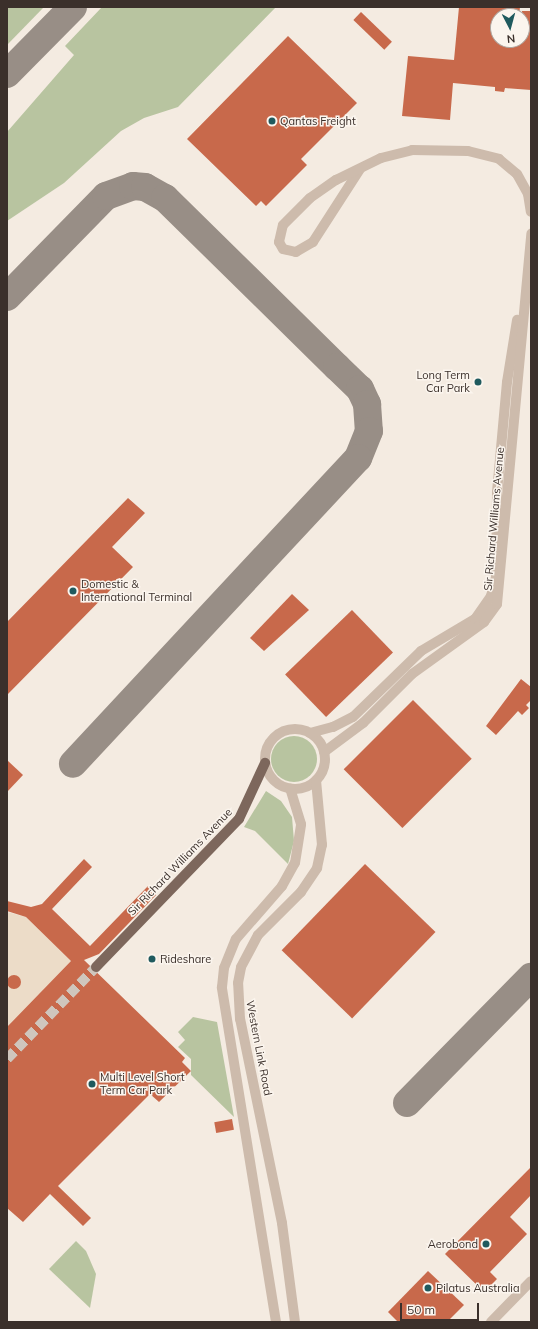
<!DOCTYPE html>
<style>
body{margin:0}
#map{position:relative;width:538px;height:1329px;overflow:hidden;background:#f4ebe1;font-family:Mulish,sans-serif}
div>[style]{position:absolute}
[style*='--x']{left:calc(var(--x)*1px);top:calc(var(--y)*1px);width:calc(var(--w)*1px);rotate:calc(var(--a)*1deg)}
.green>*{inset:0;background:#b8c4a0}
.round{border-radius:50%}
.plaza>*{inset:0;background:#ecdcc8}
.taxiway>*{height:28px;margin:-14px;padding:0 14px;transform-origin:14px;border-radius:14px;background:#988e86}
.building>*{inset:0;background:#c8694b;transform-origin:0 0}
.major-tunnel>*{height:10px;margin-top:-5px;transform-origin:0;background:repeating-linear-gradient(90deg,#cfc6bd 0 10px,transparent 0 15px)}
.minor>*{height:10px;margin:-5px;padding:0 5px;transform-origin:5px;border-radius:5px;background:#cdbbac}
.minor>.ring{margin:-5px;padding:0;box-sizing:content-box;background:none;border:10px solid #cdbbac;border-radius:50%}
.major>*{height:10px;margin:-5px;padding:0 5px;transform-origin:5px;border-radius:5px;background:#7d675c}
.dots>*{width:11px;height:11px;translate:-50% -50%;box-sizing:border-box;border:2px solid #fbf5ee;border-radius:50%}
span{translate:-50% -50%;white-space:nowrap;text-align:center;line-height:1.15;-webkit-text-stroke:3px #fbf5ee;paint-order:stroke}
.poi-label{font-size:11px;color:#3b302b}
.left{translate:0 -50%;text-align:left}
.right{translate:-100% -50%;text-align:right}
.street-label{font-size:11px;color:#3b302b}
.frame{position:absolute;inset:0;border:8px solid #3b302b;pointer-events:none}
.north{position:absolute;left:490px;top:8px;width:40px;height:40px;box-sizing:border-box;background:#fbf5ee;border:1px solid #aea6a0;border-radius:50%;rotate:174deg;font-size:11px;font-weight:700;line-height:16px;text-align:center;color:#3b302b}
.north::after{content:'';display:block;margin:auto;width:14px;height:18px;background:#1f5a5e;clip-path:polygon(50% 0,100% 100%,50% 72%,0 100%)}
.scale{position:absolute;left:400px;top:1303px;width:79px;height:18px;box-sizing:border-box;border:2px solid #3b302b;border-top:0;padding-left:5px;font-size:12px;line-height:14px;white-space:nowrap;color:#3b302b;-webkit-text-stroke:3px #fbf5ee;paint-order:stroke}
</style>
<div id="map">
<div class="green">
<div style="clip-path:polygon(7px 7px,44px 7px,7px 45px)"></div>
<div style="clip-path:polygon(102px 7px,276px 7px,178px 107px,144px 118px,121px 131px,64px 183px,7px 221px,7px 132px,74px 55px,65px 46px)"></div>
<div class="round" style="left:271px;top:736px;width:46px;height:46px"></div>
<div style="clip-path:polygon(266px 791px,281px 801px,292px 817px,294px 841px,288px 864px,255px 831px,244px 827px)"></div>
<div style="clip-path:polygon(193px 1017px,217px 1022px,234px 1117px,191px 1075px,191px 1059px,178px 1047px,185px 1040px,178px 1032px)"></div>
<div style="clip-path:polygon(76px 1241px,86px 1251px,96px 1274px,90px 1308px,49px 1269px)"></div>
</div>
<div class="plaza">
<div style="clip-path:polygon(7px 912px,26px 917px,71px 961px,7px 1027px)"></div>
</div>
<div class="taxiway">
<div style="--x:7;--y:74;--w:94;--a:-45.4"></div>
<div style="--x:7;--y:297;--w:141;--a:-45.6"></div>
<div style="--x:106;--y:196;--w:29;--a:-20"></div>
<div style="--x:133;--y:186;--w:12;--a:5"></div>
<div style="--x:145;--y:187;--w:23;--a:29"></div>
<div style="--x:165;--y:198;--w:241;--a:44.5"></div>
<div style="--x:337;--y:367;--w:32;--a:44"></div>
<div style="--x:360;--y:389;--w:17;--a:65"></div>
<div style="--x:367;--y:404;--w:27;--a:86"></div>
<div style="--x:369;--y:431;--w:29;--a:112"></div>
<div style="--x:358;--y:458;--w:418;--a:133"></div>
<div style="--x:407;--y:1103;--w:177;--a:-45.5"></div>
</div>
<div class="building">
<div style="clip-path:polygon(459px 7px,520px 7px,519px 16px,498px 16px,498px 40px,522px 40px,522px 11px,531px 11px,531px 90px,505px 88px,504px 92px,495px 91px,495px 87px,453px 83px,450px 120px,402px 116px,408px 56px,454px 60px)"></div>
<div style="left:361px;top:12px;width:43px;height:11px;rotate:44deg"></div>
<div style="clip-path:polygon(288px 36px,357px 103px,301px 159px,307px 165px,266px 206px,261px 201px,256px 206px,187px 139px)"></div>
<div style="clip-path:polygon(128px 498px,145px 513px,112px 547px,133px 567px,7px 695px,7px 622px)"></div>
<div style="clip-path:polygon(292px 594px,309px 610px,264px 651px,250px 638px)"></div>
<div style="left:352px;top:610px;width:59px;height:93px;rotate:46deg"></div>
<div style="clip-path:polygon(521px 679px,531px 687px,531px 700px,526px 705px,529px 708px,522px 715px,518px 711px,496px 735px,486px 726px)"></div>
<div style="left:413px;top:700px;width:83px;height:98px;rotate:45deg"></div>
<div style="clip-path:polygon(7px 760px,23px 775px,7px 792px)"></div>
<div style="clip-path:polygon(84px 859px,92px 867px,52px 909px,90px 946px,148px 886px,156px 895px,99px 954px,84px 960px,185px 1058px,182px 1062px,191px 1071px,159px 1102px,150px 1094px,58px 1186px,91px 1218px,83px 1226px,50px 1194px,23px 1222px,7px 1208px,7px 1027px,71px 961px,26px 917px,7px 911px,7px 901px,31px 907px,42px 904px)"></div>
<div style="left:365px;top:864px;width:98px;height:120px;rotate:44deg"></div>
<div class="round" style="left:7px;top:975px;width:14px;height:14px"></div>
<div style="left:232px;top:1119px;width:11px;height:18px;rotate:80deg"></div>
<div style="clip-path:polygon(531px 1167px,531px 1195px,510px 1217px,527px 1234px,490px 1272px,497px 1279px,484px 1292px,445px 1254px)"></div>
<div style="clip-path:polygon(428px 1271px,464px 1305px,447px 1322px,398px 1322px,388px 1312px)"></div>
</div>
<div class="major-tunnel">
<div style="--x:7;--y:1059;--w:128;--a:-45.9"></div>
</div>
<div class="minor">
<div style="--x:360;--y:169;--w:87;--a:122.8"></div>
<div style="--x:313;--y:242;--w:20;--a:150"></div>
<div style="--x:296;--y:252;--w:13;--a:-167"></div>
<div style="--x:283;--y:249;--w:8;--a:-120"></div>
<div style="--x:279;--y:242;--w:17;--a:-77"></div>
<div style="--x:283;--y:225;--w:38;--a:-45"></div>
<div style="--x:310;--y:198;--w:32;--a:-35"></div>
<div style="--x:336;--y:180;--w:50;--a:-26.1"></div>
<div style="--x:381;--y:158;--w:32;--a:-14"></div>
<div style="--x:412;--y:150;--w:56;--a:1"></div>
<div style="--x:468;--y:151;--w:32;--a:14"></div>
<div style="--x:499;--y:159;--w:23;--a:40"></div>
<div style="--x:517;--y:174;--w:23;--a:61"></div>
<div style="--x:528;--y:194;--w:18;--a:81"></div>
<div class="ring" style="left:265px;top:729px;width:50px;height:50px"></div>
<div style="--x:310;--y:733;--w:24;--a:-15"></div>
<div style="--x:333;--y:727;--w:22;--a:-27"></div>
<div style="--x:353;--y:717;--w:95;--a:-44.1"></div>
<div style="--x:421;--y:651;--w:63;--a:-30.7"></div>
<div style="--x:475;--y:619;--w:28;--a:-55"></div>
<div style="--x:491;--y:596;--w:20;--a:-75"></div>
<div style="--x:496;--y:577;--w:85;--a:-89.3"></div>
<div style="--x:497;--y:492;--w:110;--a:-84.8"></div>
<div style="--x:507;--y:382;--w:63;--a:-80.8"></div>
<div style="--x:324;--y:752;--w:49;--a:-36.6"></div>
<div style="--x:363;--y:723;--w:69;--a:-45"></div>
<div style="--x:412;--y:674;--w:89;--a:-35.8"></div>
<div style="--x:484;--y:622;--w:22;--a:-54"></div>
<div style="--x:497;--y:604;--w:372;--a:-84.7"></div>
<div style="--x:276;--y:1322;--w:339;--a:-99.2"></div>
<div style="--x:222;--y:987;--w:19;--a:-84"></div>
<div style="--x:224;--y:968;--w:31;--a:-68"></div>
<div style="--x:236;--y:939;--w:70;--a:-49"></div>
<div style="--x:282;--y:886;--w:26;--a:-61"></div>
<div style="--x:295;--y:863;--w:39;--a:-81"></div>
<div style="--x:301;--y:824;--w:37;--a:-107"></div>
<div style="--x:295;--y:1322;--w:100;--a:-97.5"></div>
<div style="--x:282;--y:1223;--w:208;--a:-101.6"></div>
<div style="--x:240;--y:1019;--w:36;--a:-93"></div>
<div style="--x:238;--y:983;--w:16;--a:-79"></div>
<div style="--x:241;--y:967;--w:36;--a:-62"></div>
<div style="--x:258;--y:935;--w:61;--a:-45"></div>
<div style="--x:301;--y:892;--w:29;--a:-56"></div>
<div style="--x:317;--y:868;--w:24;--a:-78"></div>
<div style="--x:322;--y:845;--w:65;--a:-95.3"></div>
<div style="--x:491;--y:1322;--w:57;--a:-45.7"></div>
</div>
<div class="major">
<div style="--x:96;--y:967;--w:206;--a:-46"></div>
<div style="--x:239;--y:819;--w:62;--a:-65.1"></div>
</div>
<div class="dots">
<div style="left:272px;top:121px;background:#1f5a5e"></div>
<div style="left:478px;top:382px;background:#1f5a5e"></div>
<div style="left:73px;top:591px;background:#1f5a5e"></div>
<div style="left:152px;top:959px;background:#1f5a5e"></div>
<div style="left:92px;top:1084px;background:#1f5a5e"></div>
<div style="left:486px;top:1244px;background:#1f5a5e"></div>
<div style="left:428px;top:1288px;background:#1f5a5e"></div>
</div>
<div class="poi-label">
<span class="left" style="left:280px;top:121px">Qantas Freight</span>
<span class="right" style="left:470px;top:382px">Long Term<br>Car Park</span>
<span class="left" style="left:81px;top:591px">Domestic &amp;<br>International Terminal</span>
<span class="left" style="left:160px;top:959px">Rideshare</span>
<span class="left" style="left:100px;top:1084px">Multi Level Short<br>Term Car Park</span>
<span class="right" style="left:478px;top:1244px">Aerobond</span>
<span class="left" style="left:436px;top:1288px">Pilatus Australia</span>
</div>
<div class="street-label">
<span style="left:494px;top:519px;rotate:-85deg">Sir Richard Williams Avenue</span>
<span style="left:180px;top:862px;rotate:-46deg">Sir Richard Williams Avenue</span>
<span style="left:259px;top:1048px;rotate:79deg">Western Link Road</span>
</div>
<div class="frame"></div>
<div class="north">N</div>
<div class="scale">50 m</div>
</div>
